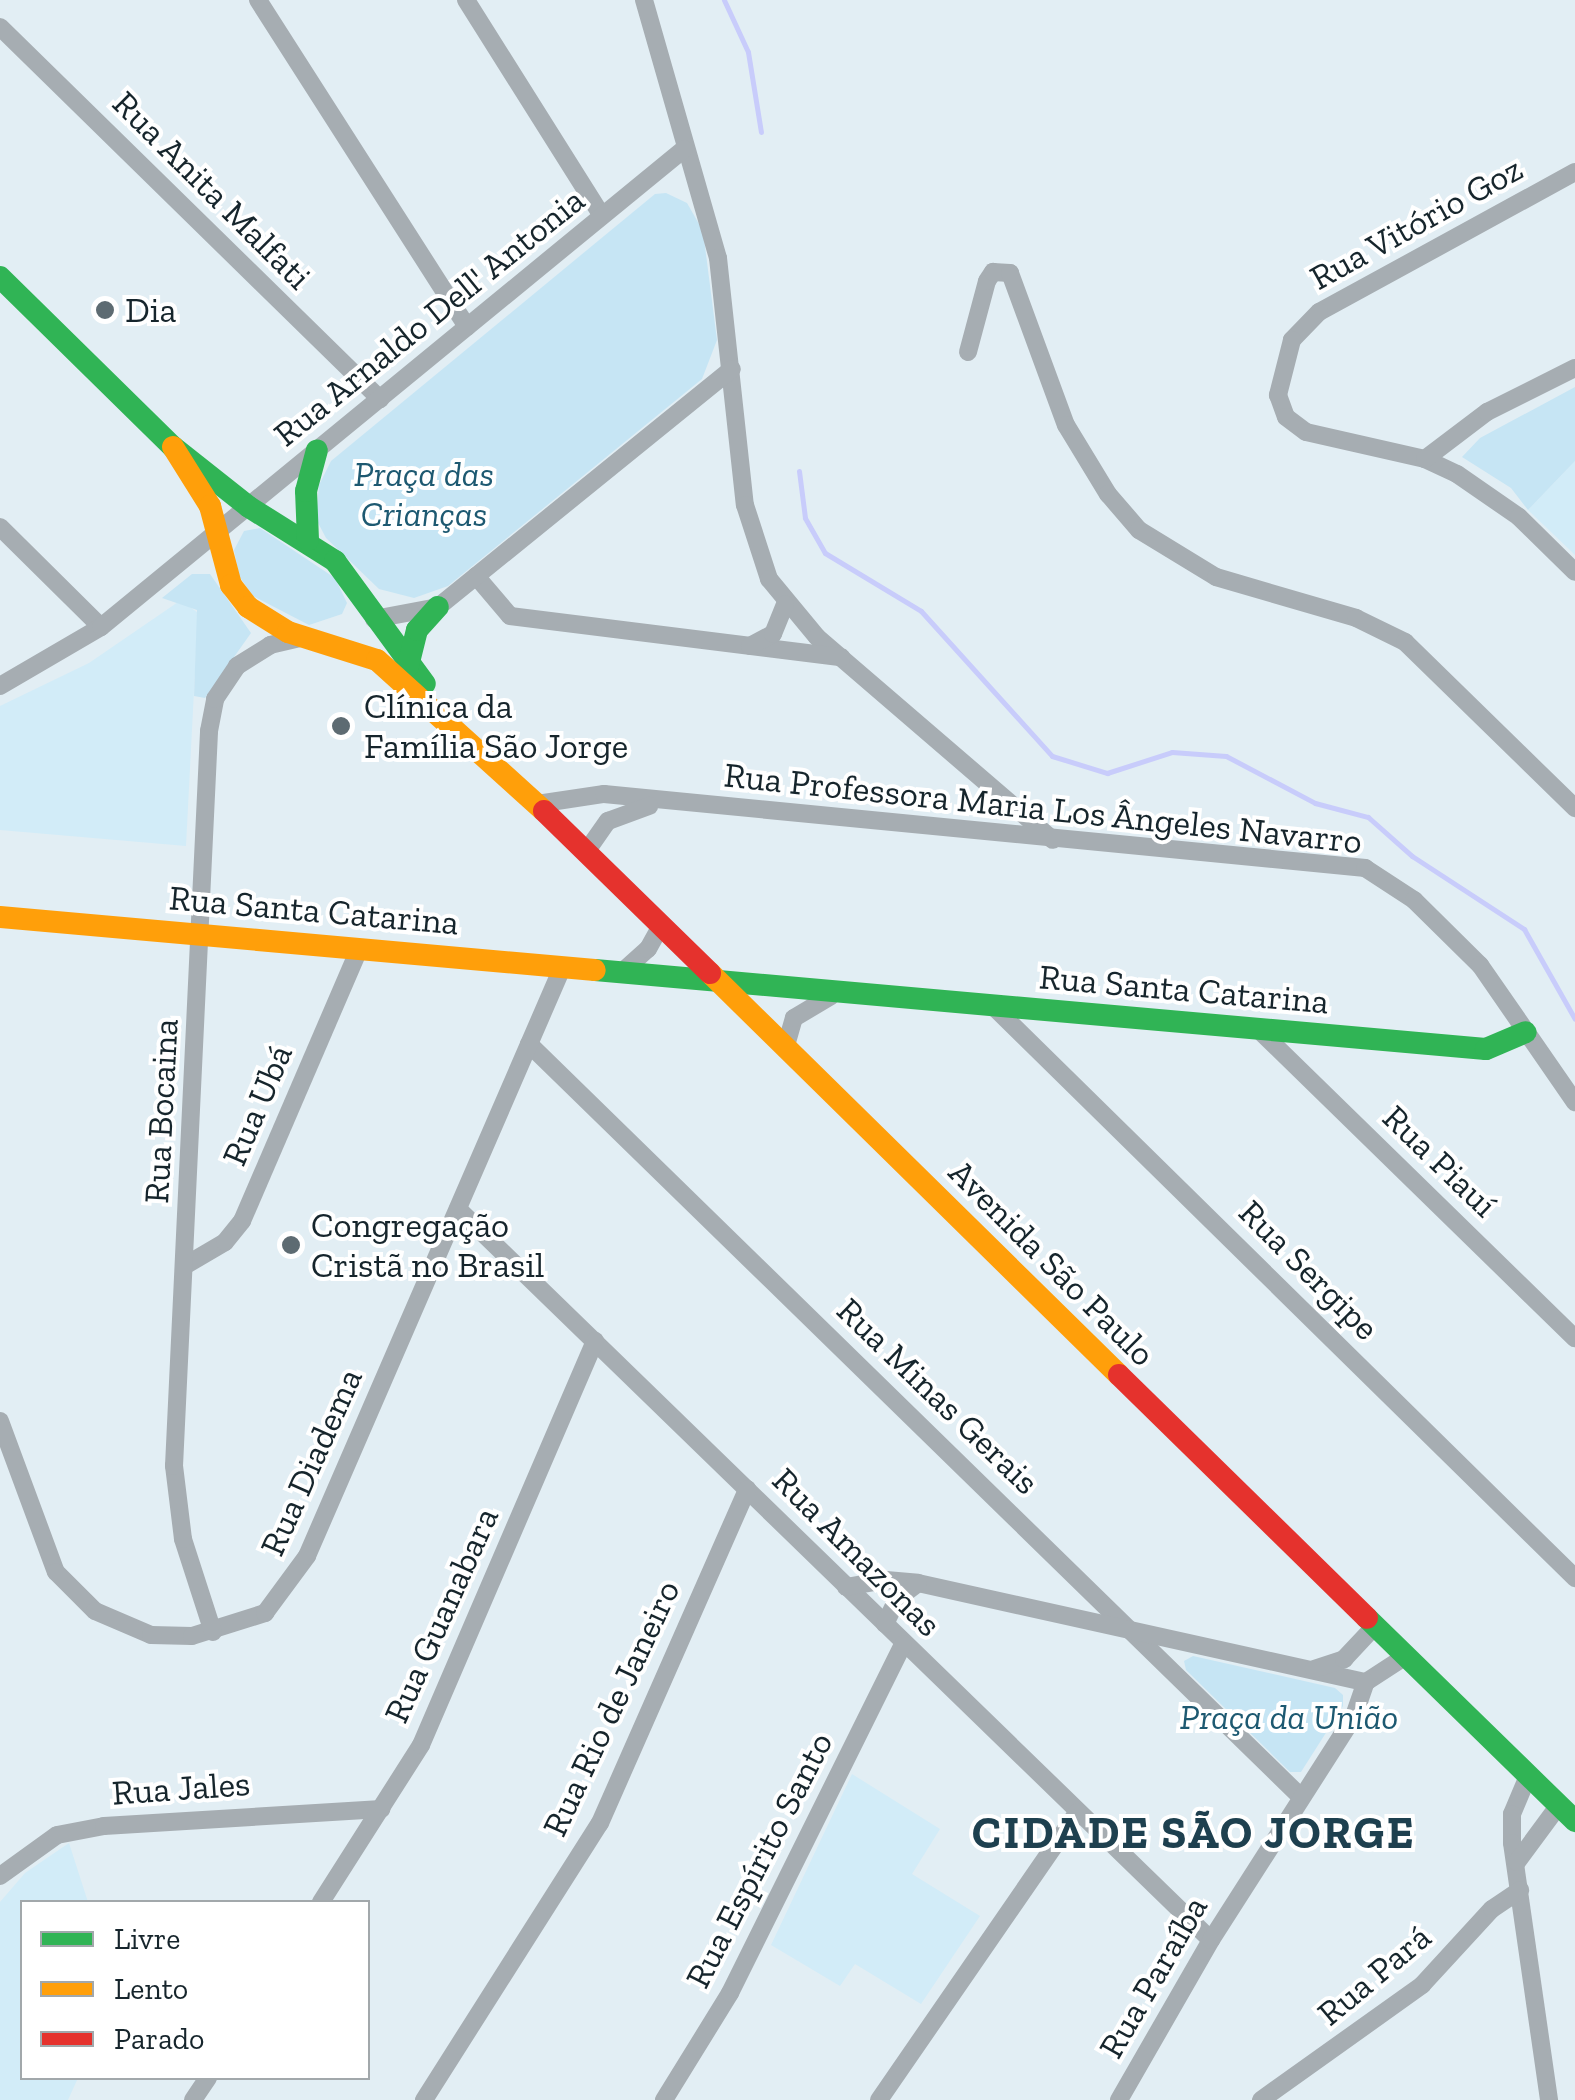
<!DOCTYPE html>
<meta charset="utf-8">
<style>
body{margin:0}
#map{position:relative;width:1575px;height:2100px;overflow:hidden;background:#e2eef4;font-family:"Zilla Slab",serif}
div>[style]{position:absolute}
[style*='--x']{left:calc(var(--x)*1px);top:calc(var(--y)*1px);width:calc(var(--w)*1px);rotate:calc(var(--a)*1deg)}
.built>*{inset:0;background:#d2ecf8}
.green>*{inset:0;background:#c6e5f4}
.stream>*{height:5px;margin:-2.5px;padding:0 2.5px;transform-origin:2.5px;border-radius:2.5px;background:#c8ccfb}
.street>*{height:18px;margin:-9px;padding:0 9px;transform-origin:9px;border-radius:9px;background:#a6adb2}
.fast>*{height:22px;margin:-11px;padding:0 11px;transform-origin:11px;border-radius:11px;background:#30b455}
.slow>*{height:22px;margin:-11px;padding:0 11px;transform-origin:11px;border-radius:11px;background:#ff9f0a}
.jam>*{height:22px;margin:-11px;padding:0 11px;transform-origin:11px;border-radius:11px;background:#e5322d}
.dots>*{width:28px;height:28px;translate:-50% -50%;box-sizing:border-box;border:5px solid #fff;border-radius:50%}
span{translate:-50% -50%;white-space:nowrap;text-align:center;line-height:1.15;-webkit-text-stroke:8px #fff;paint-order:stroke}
.street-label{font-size:35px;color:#16252c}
.poi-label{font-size:35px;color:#16252c}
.left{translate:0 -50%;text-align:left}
.park-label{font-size:35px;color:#1d5971;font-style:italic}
.district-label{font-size:45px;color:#1e404f;font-weight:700;letter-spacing:2.5px}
.legend{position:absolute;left:20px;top:1900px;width:350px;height:180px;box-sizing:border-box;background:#fff;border:2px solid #a2a8ab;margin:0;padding:12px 18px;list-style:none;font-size:30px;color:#16252c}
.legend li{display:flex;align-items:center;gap:20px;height:50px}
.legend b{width:50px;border:2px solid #a2a8ab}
</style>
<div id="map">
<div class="built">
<div style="clip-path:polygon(1575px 461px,1575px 555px,1528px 510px)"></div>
<div style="clip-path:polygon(181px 600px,198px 613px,186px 846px,0 830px,0 706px,89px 663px)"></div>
<div style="clip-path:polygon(852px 1774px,940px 1829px,912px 1874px,980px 1916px,921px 2004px,855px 1964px,840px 1986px,771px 1945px)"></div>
<div style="clip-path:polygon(69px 1843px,88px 1902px,22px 1902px,22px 2078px,78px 2078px,68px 2100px,0 2100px,0 1902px,25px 1873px)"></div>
</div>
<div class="green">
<div style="clip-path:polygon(666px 193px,687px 203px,703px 231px,717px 340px,702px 379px,448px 586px,414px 598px,379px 589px,326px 538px,316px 519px,319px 485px,331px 461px,655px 194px)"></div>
<div style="clip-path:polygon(1575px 387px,1575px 461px,1528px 510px,1511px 488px,1462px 457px,1480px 438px)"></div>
<div style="clip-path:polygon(260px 528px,335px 578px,347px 603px,342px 614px,309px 625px,253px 596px,239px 576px,234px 550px,244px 531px)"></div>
<div style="clip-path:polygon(192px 574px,210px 574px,251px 633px,205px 698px,194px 696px,197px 610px,162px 598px)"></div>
<div style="clip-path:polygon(1193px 1656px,1335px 1688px,1343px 1695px,1343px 1706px,1301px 1772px,1290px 1772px,1186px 1670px,1184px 1661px)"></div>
</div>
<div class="stream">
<div style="--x:724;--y:0;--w:57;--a:65.2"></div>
<div style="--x:748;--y:52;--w:81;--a:80.8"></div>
<div style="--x:799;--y:471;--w:47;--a:82.7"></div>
<div style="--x:805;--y:518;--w:40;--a:60.3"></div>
<div style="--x:825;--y:553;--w:112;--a:31.1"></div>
<div style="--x:921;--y:611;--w:195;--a:47.9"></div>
<div style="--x:1052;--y:756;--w:58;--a:17.2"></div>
<div style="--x:1107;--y:773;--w:68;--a:-17.9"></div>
<div style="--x:1172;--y:752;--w:54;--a:4.2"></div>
<div style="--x:1226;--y:756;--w:101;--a:27.8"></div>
<div style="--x:1315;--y:803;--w:55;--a:14.8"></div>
<div style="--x:1368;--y:817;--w:59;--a:41.6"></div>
<div style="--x:1412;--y:856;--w:134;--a:33.1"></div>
<div style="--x:1524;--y:929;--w:103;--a:60.5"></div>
</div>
<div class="street">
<div style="--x:258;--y:0;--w:388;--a:57.4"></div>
<div style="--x:466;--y:0;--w:255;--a:57.8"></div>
<div style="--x:644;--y:0;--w:268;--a:74"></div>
<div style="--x:718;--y:258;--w:248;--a:83.8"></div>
<div style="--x:745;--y:505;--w:78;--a:72"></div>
<div style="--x:769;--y:579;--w:75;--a:50.4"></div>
<div style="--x:817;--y:637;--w:311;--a:40.7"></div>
<div style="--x:0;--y:27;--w:532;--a:44.39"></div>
<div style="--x:1575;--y:172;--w:292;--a:151.3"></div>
<div style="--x:1319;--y:312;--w:39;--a:134"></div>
<div style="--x:1292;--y:340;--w:57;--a:104.3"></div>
<div style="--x:1278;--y:395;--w:23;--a:70"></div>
<div style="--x:1286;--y:417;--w:25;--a:37"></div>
<div style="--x:1306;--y:432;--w:122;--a:12.8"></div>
<div style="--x:1425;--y:459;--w:35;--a:25"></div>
<div style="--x:1457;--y:474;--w:75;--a:34.7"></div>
<div style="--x:1519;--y:517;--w:78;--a:44.5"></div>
<div style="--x:968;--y:352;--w:73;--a:-75"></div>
<div style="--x:987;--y:281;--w:11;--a:-56"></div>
<div style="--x:993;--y:272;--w:17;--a:3"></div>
<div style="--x:1010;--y:273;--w:162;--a:69.8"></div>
<div style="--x:1066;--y:425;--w:81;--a:58.7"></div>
<div style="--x:1108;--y:494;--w:48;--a:49.3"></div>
<div style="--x:1139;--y:530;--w:90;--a:31.4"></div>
<div style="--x:1216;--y:577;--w:146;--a:16.3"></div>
<div style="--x:1356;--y:618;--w:55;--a:26.1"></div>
<div style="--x:1405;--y:642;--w:238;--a:44.3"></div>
<div style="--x:1425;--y:459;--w:78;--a:-37.2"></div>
<div style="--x:1487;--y:412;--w:98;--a:-26.6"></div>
<div style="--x:0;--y:527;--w:142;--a:44.7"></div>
<div style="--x:476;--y:576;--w:52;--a:49.6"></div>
<div style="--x:510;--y:616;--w:334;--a:7.1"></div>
<div style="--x:374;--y:619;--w:65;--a:-10.6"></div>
<div style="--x:438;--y:607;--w:378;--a:-39"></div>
<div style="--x:750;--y:646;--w:26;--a:-28"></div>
<div style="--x:773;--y:634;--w:32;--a:-68"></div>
<div style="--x:0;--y:686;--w:117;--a:-30.3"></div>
<div style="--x:101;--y:627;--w:754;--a:-39.35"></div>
<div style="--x:537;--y:804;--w:68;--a:-8.5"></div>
<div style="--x:604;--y:794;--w:765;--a:5.55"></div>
<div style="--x:1365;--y:868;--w:59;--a:33.1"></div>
<div style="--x:1414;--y:900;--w:93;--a:44.6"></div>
<div style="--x:1480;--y:965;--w:167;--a:55.3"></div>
<div style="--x:586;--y:852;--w:38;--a:-55"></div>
<div style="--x:608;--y:821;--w:44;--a:-20.1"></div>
<div style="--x:621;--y:973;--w:36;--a:-42"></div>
<div style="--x:648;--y:949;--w:26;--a:-61"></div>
<div style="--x:996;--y:1009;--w:812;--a:44.5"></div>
<div style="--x:1260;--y:1031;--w:440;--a:44.3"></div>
<div style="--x:529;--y:1044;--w:1078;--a:44.29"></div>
<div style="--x:785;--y:1049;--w:32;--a:-74"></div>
<div style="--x:794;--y:1018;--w:43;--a:-30.7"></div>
<div style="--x:458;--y:1209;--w:1049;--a:44.15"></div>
<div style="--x:186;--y:1265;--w:45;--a:-30.5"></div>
<div style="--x:225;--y:1242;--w:27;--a:-51"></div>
<div style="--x:242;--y:1221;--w:296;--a:-66.7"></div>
<div style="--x:0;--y:1421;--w:161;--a:69.7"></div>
<div style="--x:56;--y:1572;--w:55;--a:45"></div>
<div style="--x:95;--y:1611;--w:61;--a:23.2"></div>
<div style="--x:151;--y:1635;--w:41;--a:1.4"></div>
<div style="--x:192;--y:1636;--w:77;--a:-17.5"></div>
<div style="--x:265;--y:1613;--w:71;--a:-53.6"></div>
<div style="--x:307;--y:1556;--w:641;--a:-66.55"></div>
<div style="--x:846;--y:1587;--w:41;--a:-9.9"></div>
<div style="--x:886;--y:1580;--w:32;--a:5"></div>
<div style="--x:918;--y:1583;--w:459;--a:12.5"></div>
<div style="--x:1366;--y:1682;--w:44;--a:-33"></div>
<div style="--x:885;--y:1624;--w:28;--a:-64"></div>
<div style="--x:897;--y:1599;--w:26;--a:-37"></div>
<div style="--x:213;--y:1632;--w:98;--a:-107.9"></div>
<div style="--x:183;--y:1539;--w:74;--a:-97"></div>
<div style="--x:174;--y:1466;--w:736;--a:-87.27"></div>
<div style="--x:209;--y:731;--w:33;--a:-79"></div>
<div style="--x:215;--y:699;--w:40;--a:-56"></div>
<div style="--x:237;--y:666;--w:39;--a:-32"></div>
<div style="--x:270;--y:645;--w:32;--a:-13"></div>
<div style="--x:1314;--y:1669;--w:32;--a:-18"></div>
<div style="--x:1344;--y:1659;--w:42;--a:-46.9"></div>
<div style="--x:1528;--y:1776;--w:41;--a:112.8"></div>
<div style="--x:1512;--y:1814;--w:29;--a:90"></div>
<div style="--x:1512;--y:1843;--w:260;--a:81.8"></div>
<div style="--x:1517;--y:1862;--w:71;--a:-53.6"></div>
<div style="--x:0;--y:1876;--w:70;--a:-35.7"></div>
<div style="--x:57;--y:1835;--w:48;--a:-10.8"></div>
<div style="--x:104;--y:1826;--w:278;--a:-3.5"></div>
<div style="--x:321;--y:1902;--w:186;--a:-57.5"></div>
<div style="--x:421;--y:1745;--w:440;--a:-66.7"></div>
<div style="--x:193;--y:2100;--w:27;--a:-56"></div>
<div style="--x:424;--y:2100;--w:328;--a:-57.6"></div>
<div style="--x:600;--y:1823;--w:365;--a:-66.2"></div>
<div style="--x:664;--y:2100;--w:126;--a:-58.3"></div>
<div style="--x:730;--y:1993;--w:389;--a:-63.6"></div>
<div style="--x:879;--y:2100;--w:350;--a:-55.4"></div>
<div style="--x:1119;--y:2100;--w:185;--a:-60.1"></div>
<div style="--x:1211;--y:1940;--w:266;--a:-57.4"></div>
<div style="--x:1354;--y:1716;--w:36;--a:-71"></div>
<div style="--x:1261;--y:2100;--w:198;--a:-35.5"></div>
<div style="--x:1422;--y:1985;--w:103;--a:-47.4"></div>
<div style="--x:1492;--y:1909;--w:34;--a:-34"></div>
</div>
<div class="fast">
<div style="--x:0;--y:277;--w:243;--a:44.5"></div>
<div style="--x:173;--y:447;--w:97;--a:38.3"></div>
<div style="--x:249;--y:507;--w:102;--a:32.1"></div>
<div style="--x:335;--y:561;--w:152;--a:53.8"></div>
<div style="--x:308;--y:540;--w:49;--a:-92.3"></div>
<div style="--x:306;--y:491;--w:42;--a:-75"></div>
<div style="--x:408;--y:666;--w:37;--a:-76"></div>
<div style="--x:417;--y:630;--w:31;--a:-48"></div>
<div style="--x:595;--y:970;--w:894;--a:5.07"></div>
<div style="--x:1486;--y:1049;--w:43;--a:-23"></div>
<div style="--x:1367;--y:1618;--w:291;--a:44.3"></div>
</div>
<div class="slow">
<div style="--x:173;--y:447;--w:70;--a:57.9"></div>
<div style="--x:210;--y:506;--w:82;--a:75.1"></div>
<div style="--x:231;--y:585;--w:28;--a:52"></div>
<div style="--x:248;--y:607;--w:47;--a:32"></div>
<div style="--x:288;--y:632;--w:93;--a:17.5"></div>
<div style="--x:377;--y:660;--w:225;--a:42.1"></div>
<div style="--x:0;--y:917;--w:597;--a:5.09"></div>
<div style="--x:710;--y:973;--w:573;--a:44.51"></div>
</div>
<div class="jam">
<div style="--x:544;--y:811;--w:232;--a:44.3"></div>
<div style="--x:1119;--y:1375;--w:347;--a:44.4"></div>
</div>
<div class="dots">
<div style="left:105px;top:310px;background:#5d6b72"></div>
<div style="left:341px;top:726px;background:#5d6b72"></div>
<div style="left:291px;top:1245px;background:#5d6b72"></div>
</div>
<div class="street-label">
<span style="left:212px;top:190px;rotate:45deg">Rua Anita Malfati</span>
<span style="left:1416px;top:223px;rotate:-29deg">Rua Vitório Goz</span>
<span style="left:429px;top:317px;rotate:-39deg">Rua Arnaldo Dell' Antonia</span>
<span style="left:1043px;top:808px;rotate:6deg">Rua Professora Maria Los Ângeles Navarro</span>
<span style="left:314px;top:910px;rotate:5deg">Rua Santa Catarina</span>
<span style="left:1184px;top:989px;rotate:5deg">Rua Santa Catarina</span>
<span style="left:257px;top:1105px;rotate:-67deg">Rua Ubá</span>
<span style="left:161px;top:1111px;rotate:-87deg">Rua Bocaina</span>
<span style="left:1440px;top:1161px;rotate:44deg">Rua Piauí</span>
<span style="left:1052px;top:1263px;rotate:45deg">Avenida São Paulo</span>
<span style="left:1309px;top:1270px;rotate:45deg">Rua Sergipe</span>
<span style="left:938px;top:1396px;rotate:44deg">Rua Minas Gerais</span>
<span style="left:311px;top:1462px;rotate:-66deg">Rua Diadema</span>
<span style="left:857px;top:1552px;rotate:45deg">Rua Amazonas</span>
<span style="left:441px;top:1615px;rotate:-66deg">Rua Guanabara</span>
<span style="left:611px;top:1708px;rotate:-65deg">Rua Rio de Janeiro</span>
<span style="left:181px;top:1788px;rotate:-4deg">Rua Jales</span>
<span style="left:759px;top:1860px;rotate:-63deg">Rua Espírito Santo</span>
<span style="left:1374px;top:1975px;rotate:-40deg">Rua Pará</span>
<span style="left:1153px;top:1977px;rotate:-60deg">Rua Paraíba</span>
</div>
<div class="poi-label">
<span class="left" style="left:125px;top:310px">Dia</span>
<span class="left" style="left:364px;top:726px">Clínica da<br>Família São Jorge</span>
<span class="left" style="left:311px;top:1245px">Congregação<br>Cristã no Brasil</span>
</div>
<div class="park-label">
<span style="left:424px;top:494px">Praça das<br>Crianças</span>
<span style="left:1289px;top:1717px">Praça da União</span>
</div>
<div class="district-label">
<span style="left:1194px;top:1834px">CIDADE SÃO JORGE</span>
</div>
<ul class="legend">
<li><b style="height:12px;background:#30b455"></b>Livre</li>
<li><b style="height:12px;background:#ff9f0a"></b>Lento</li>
<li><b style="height:12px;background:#e5322d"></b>Parado</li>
</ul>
</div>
